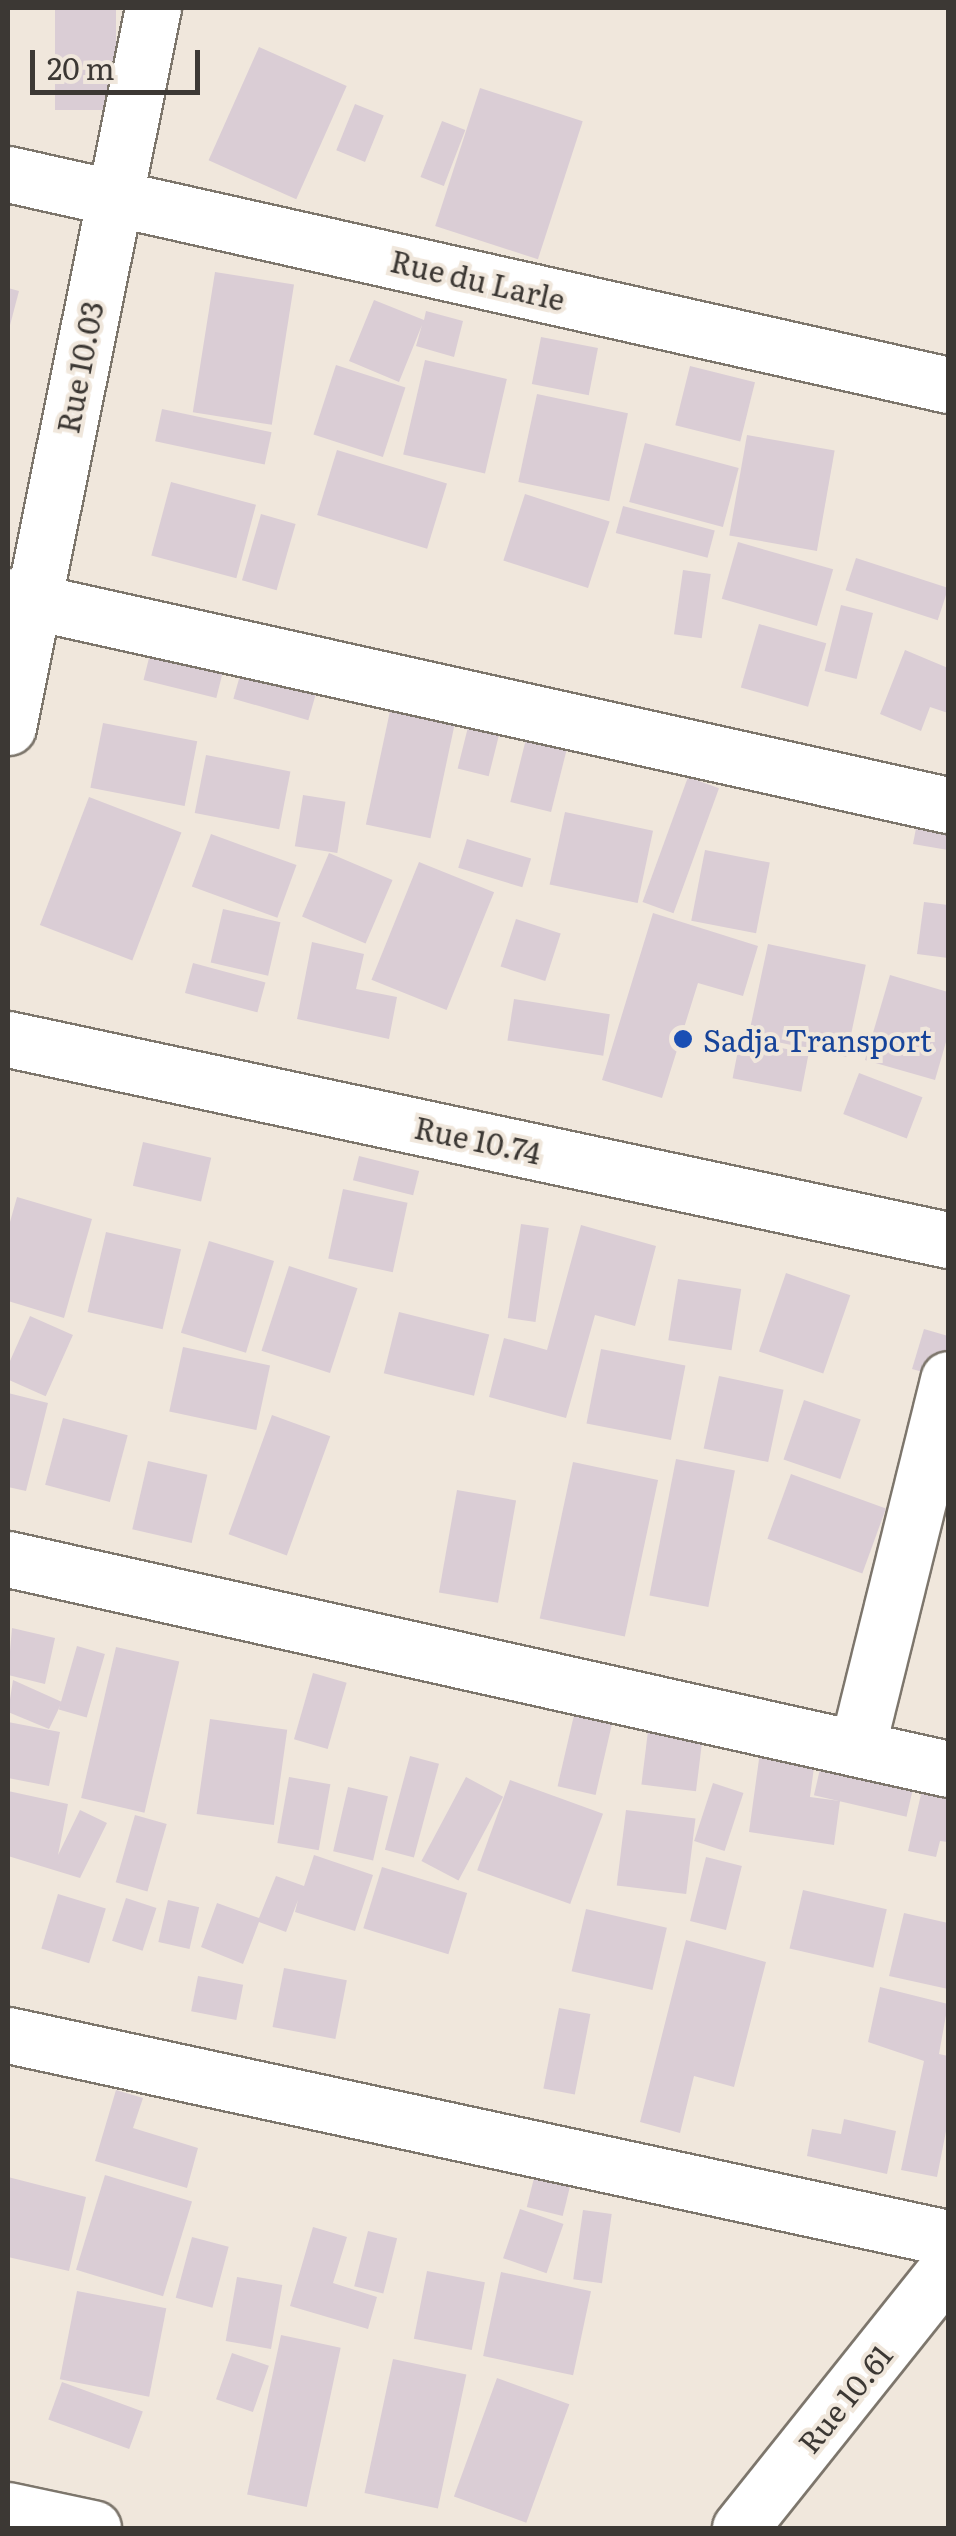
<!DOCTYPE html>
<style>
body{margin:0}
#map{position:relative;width:956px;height:2536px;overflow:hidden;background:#f0e7dc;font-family:Literata,serif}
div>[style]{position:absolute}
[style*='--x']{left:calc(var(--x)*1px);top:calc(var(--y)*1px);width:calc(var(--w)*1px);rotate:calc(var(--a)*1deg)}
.building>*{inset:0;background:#dacdd5;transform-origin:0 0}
.roads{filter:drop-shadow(2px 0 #7d766c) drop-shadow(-2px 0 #7d766c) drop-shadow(0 2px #7d766c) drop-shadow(0 -2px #7d766c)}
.street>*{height:55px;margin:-27.5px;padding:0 27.5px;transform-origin:27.5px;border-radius:27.5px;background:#fff}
.secondary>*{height:55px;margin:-27.5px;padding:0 27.5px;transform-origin:27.5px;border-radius:27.5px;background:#fff}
.dots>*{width:28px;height:28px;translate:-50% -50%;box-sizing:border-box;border:5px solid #f0e7dc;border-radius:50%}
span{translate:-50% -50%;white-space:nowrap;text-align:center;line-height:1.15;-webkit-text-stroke:8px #f0e7dc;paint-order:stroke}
.street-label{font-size:30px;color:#3c3834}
.transit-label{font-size:30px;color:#164399}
.left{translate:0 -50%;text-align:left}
.frame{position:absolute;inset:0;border:10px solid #3c3834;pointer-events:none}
.scale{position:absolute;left:30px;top:50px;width:170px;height:45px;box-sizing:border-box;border:5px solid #3c3834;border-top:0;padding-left:12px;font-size:30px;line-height:35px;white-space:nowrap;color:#3c3834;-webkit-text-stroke:8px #f0e7dc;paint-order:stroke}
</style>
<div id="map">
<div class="building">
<div style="left:55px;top:8px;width:61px;height:102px"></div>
<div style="left:259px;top:47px;width:96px;height:124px;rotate:24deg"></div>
<div style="left:480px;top:88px;width:108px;height:145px;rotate:18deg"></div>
<div style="left:355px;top:104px;width:31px;height:50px;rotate:22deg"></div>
<div style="left:442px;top:121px;width:25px;height:60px;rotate:21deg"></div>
<div style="left:215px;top:272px;width:80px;height:142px;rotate:9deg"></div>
<div style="clip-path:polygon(8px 288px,19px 291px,9px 329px,8px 328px)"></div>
<div style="clip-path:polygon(374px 300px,424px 320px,426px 311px,463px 321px,454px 357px,416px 346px,422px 325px,399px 382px,349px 361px)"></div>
<div style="left:541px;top:337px;width:58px;height:48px;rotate:11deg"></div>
<div style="left:425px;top:360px;width:84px;height:97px;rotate:13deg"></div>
<div style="left:336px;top:365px;width:73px;height:73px;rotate:18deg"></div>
<div style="left:690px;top:366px;width:67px;height:61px;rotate:14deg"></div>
<div style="left:537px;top:394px;width:93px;height:90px;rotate:12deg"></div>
<div style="left:162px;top:409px;width:112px;height:33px;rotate:12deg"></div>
<div style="left:747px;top:435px;width:89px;height:102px;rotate:10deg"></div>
<div style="left:645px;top:443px;width:97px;height:61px;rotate:15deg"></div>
<div style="left:337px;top:450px;width:115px;height:68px;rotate:17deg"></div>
<div style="left:171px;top:482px;width:88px;height:76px;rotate:15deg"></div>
<div style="left:525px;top:494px;width:89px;height:70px;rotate:18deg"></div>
<div style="left:623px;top:506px;width:95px;height:28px;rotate:15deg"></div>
<div style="left:261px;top:514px;width:36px;height:69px;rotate:16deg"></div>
<div style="left:738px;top:542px;width:99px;height:59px;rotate:16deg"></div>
<div style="left:856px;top:558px;width:97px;height:34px;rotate:18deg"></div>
<div style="left:683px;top:570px;width:28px;height:65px;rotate:8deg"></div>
<div style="left:841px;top:605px;width:33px;height:68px;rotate:14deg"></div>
<div style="left:759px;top:624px;width:70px;height:66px;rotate:16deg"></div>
<div style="left:152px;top:646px;width:75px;height:35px;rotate:14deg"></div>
<div style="clip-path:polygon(905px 650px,948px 668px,948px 713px,930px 707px,921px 731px,880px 714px)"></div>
<div style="left:243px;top:665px;width:78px;height:35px;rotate:16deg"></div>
<div style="left:390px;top:711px;width:66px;height:116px;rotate:12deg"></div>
<div style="left:103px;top:723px;width:96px;height:66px;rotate:11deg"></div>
<div style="left:469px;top:723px;width:32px;height:47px;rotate:14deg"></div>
<div style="left:527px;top:735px;width:42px;height:69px;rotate:14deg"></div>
<div style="left:206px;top:755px;width:86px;height:59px;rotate:11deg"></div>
<div style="left:688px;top:777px;width:33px;height:133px;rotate:20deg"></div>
<div style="left:303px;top:795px;width:43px;height:52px;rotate:9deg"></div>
<div style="left:89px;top:797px;width:99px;height:137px;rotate:21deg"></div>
<div style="left:565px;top:812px;width:90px;height:74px;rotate:12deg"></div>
<div style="clip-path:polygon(919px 813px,948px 819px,948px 850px,913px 844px)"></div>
<div style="left:211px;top:834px;width:91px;height:56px;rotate:20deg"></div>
<div style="left:467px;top:839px;width:67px;height:30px;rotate:17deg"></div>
<div style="left:705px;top:850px;width:66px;height:72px;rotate:11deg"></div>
<div style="left:329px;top:853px;width:69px;height:69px;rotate:23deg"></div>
<div style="left:419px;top:862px;width:81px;height:127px;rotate:22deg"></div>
<div style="clip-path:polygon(924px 902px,948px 905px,948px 958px,917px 954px)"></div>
<div style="left:223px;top:909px;width:59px;height:55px;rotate:13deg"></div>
<div style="clip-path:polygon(653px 913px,758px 946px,743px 996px,698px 983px,662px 1098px,602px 1080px)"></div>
<div style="left:516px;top:919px;width:47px;height:50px;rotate:18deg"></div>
<div style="clip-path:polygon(312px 942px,364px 954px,356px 989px,397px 997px,389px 1039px,297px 1019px)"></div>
<div style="left:768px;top:944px;width:100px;height:94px;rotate:12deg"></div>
<div style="left:193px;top:963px;width:75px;height:31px;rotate:15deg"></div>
<div style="clip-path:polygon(890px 975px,948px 992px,948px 1035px,935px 1080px,865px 1060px)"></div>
<div style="left:514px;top:999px;width:97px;height:42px;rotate:9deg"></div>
<div style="left:740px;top:1040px;width:70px;height:39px;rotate:11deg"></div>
<div style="left:859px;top:1073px;width:68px;height:44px;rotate:21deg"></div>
<div style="left:143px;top:1142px;width:70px;height:45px;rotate:13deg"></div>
<div style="left:359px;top:1156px;width:62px;height:25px;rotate:14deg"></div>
<div style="left:343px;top:1189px;width:66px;height:71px;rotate:12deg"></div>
<div style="clip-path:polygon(17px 1197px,92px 1219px,64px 1318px,8px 1301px,8px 1229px)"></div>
<div style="left:521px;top:1224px;width:28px;height:95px;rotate:8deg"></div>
<div style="clip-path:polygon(581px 1225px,656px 1246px,635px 1326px,595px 1315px,566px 1418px,489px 1397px,504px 1338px,547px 1350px)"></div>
<div style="left:106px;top:1232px;width:77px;height:82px;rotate:13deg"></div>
<div style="left:209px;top:1241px;width:68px;height:96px;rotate:17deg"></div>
<div style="left:289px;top:1266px;width:72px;height:89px;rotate:18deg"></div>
<div style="left:786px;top:1273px;width:68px;height:83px;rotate:19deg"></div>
<div style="left:678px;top:1279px;width:64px;height:62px;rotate:9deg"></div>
<div style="left:399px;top:1312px;width:93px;height:63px;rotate:14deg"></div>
<div style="left:30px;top:1316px;width:47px;height:67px;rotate:24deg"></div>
<div style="clip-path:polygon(924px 1329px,948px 1336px,944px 1378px,912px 1369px)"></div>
<div style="left:183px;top:1347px;width:89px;height:66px;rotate:12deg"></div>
<div style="left:601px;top:1349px;width:86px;height:76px;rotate:11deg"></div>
<div style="left:719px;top:1376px;width:66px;height:74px;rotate:12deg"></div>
<div style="clip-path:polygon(8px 1393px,48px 1403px,26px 1491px,8px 1487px)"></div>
<div style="left:804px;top:1400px;width:60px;height:63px;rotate:19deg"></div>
<div style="left:272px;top:1415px;width:62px;height:127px;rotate:20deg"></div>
<div style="left:63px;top:1418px;width:67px;height:69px;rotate:15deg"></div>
<div style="left:676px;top:1459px;width:60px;height:139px;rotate:11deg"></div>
<div style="left:148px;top:1461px;width:61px;height:70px;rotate:13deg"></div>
<div style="left:573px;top:1462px;width:87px;height:160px;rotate:12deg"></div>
<div style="left:791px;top:1474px;width:101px;height:69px;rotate:20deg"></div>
<div style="left:457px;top:1490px;width:60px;height:104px;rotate:10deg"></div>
<div style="clip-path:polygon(12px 1628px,55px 1638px,45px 1684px,8px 1675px)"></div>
<div style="left:77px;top:1646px;width:29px;height:66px;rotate:16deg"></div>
<div style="left:116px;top:1647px;width:65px;height:155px;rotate:13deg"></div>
<div style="left:313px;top:1673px;width:35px;height:69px;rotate:16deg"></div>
<div style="clip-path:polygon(13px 1680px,62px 1702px,49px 1729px,8px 1712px)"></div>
<div style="left:574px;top:1715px;width:39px;height:73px;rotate:13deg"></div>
<div style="left:210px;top:1719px;width:78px;height:96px;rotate:8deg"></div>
<div style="clip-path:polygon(8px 1722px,60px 1732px,49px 1786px,8px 1778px)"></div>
<div style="left:648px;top:1731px;width:55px;height:54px;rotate:7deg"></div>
<div style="clip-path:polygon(760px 1752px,815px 1760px,810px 1797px,840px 1801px,834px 1845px,749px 1832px)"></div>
<div style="left:410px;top:1756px;width:30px;height:97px;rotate:15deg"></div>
<div style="left:820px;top:1769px;width:95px;height:27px;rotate:13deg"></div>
<div style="left:289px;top:1777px;width:42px;height:67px;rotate:10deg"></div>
<div style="left:466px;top:1777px;width:42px;height:95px;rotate:28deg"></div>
<div style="left:510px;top:1780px;width:99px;height:96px;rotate:20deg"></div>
<div style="left:713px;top:1783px;width:32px;height:61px;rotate:18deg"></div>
<div style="left:348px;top:1787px;width:41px;height:66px;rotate:13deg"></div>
<div style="clip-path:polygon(922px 1790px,948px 1795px,948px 1842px,940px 1841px,936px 1857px,908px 1851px)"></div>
<div style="clip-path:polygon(8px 1791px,68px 1804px,58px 1855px,80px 1810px,107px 1823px,80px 1878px,8px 1856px)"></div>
<div style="left:626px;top:1810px;width:70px;height:76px;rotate:7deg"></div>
<div style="left:135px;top:1815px;width:33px;height:70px;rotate:16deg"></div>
<div style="clip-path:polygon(314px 1855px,373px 1875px,355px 1931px,295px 1912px,298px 1900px,286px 1932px,259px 1922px,243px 1964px,201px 1947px,217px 1903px,259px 1918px,276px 1876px,304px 1886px)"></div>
<div style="left:706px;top:1857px;width:37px;height:66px;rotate:14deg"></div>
<div style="left:382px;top:1867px;width:89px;height:64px;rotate:17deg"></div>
<div style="left:803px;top:1890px;width:86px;height:60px;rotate:13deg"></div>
<div style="left:58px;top:1894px;width:50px;height:57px;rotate:17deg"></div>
<div style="left:126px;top:1898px;width:32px;height:45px;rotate:18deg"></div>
<div style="left:168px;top:1900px;width:32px;height:43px;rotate:13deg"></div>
<div style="left:586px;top:1909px;width:83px;height:64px;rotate:13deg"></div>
<div style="clip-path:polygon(904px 1913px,948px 1923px,948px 1989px,889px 1976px)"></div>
<div style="clip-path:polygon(686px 1940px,766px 1962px,734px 2087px,694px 2076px,680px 2133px,640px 2122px)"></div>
<div style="left:284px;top:1968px;width:64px;height:60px;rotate:11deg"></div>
<div style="left:198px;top:1976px;width:46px;height:36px;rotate:11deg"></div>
<div style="clip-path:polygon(880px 1987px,948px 2004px,939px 2054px,948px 2056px,948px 2121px,937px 2177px,901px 2170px,924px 2061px,868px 2042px)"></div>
<div style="left:559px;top:2008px;width:32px;height:82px;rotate:11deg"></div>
<div style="clip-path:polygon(116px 2090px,143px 2098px,133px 2128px,198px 2148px,187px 2188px,95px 2161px)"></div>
<div style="clip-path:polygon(844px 2119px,896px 2131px,887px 2174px,807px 2156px,812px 2129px,841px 2134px)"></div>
<div style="left:535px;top:2174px;width:37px;height:34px;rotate:14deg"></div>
<div style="left:105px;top:2175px;width:91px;height:99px;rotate:17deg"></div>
<div style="clip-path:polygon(8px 2177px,86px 2197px,69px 2271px,8px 2257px)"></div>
<div style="left:520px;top:2209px;width:46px;height:52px;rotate:19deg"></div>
<div style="left:583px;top:2210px;width:29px;height:70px;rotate:8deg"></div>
<div style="clip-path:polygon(313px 2227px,347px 2237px,333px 2283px,377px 2297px,368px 2329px,290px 2306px)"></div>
<div style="left:368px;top:2231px;width:30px;height:57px;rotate:14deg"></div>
<div style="left:192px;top:2237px;width:38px;height:63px;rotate:15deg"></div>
<div style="left:427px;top:2271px;width:59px;height:69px;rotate:11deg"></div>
<div style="left:501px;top:2272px;width:92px;height:86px;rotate:12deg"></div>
<div style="left:237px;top:2277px;width:46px;height:65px;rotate:10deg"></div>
<div style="left:77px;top:2291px;width:91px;height:90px;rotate:11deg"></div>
<div style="left:281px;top:2335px;width:61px;height:163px;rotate:12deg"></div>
<div style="left:232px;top:2353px;width:39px;height:49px;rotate:19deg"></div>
<div style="left:393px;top:2359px;width:75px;height:137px;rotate:12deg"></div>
<div style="left:497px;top:2378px;width:77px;height:126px;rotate:20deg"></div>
<div style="left:62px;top:2382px;width:86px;height:40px;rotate:20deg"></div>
</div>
<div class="roads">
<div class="street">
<div style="--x:8;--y:174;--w:963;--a:12.65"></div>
<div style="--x:8;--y:596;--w:963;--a:12.54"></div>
<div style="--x:8;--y:727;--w:733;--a:-78.6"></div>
<div style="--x:8;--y:1559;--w:963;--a:12.59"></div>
<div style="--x:857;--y:1748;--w:380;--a:-76.1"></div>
<div style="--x:8;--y:2035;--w:962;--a:12.19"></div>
<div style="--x:8;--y:2510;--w:87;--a:12"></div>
<div style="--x:740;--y:2528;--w:334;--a:-51.4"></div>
</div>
<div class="secondary">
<div style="--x:8;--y:1039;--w:961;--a:12.07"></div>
</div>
</div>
<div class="dots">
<div style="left:683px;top:1039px;background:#1a4fb4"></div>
</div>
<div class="street-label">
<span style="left:478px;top:279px;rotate:13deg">Rue du Larle</span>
<span style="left:79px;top:367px;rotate:-79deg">Rue 10.03</span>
<span style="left:478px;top:1139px;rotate:12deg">Rue 10.74</span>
<span style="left:844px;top:2398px;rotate:-51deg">Rue 10.61</span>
</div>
<div class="transit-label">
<span class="left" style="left:703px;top:1039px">Sadja Transport</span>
</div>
<div class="frame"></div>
<div class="scale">20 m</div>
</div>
